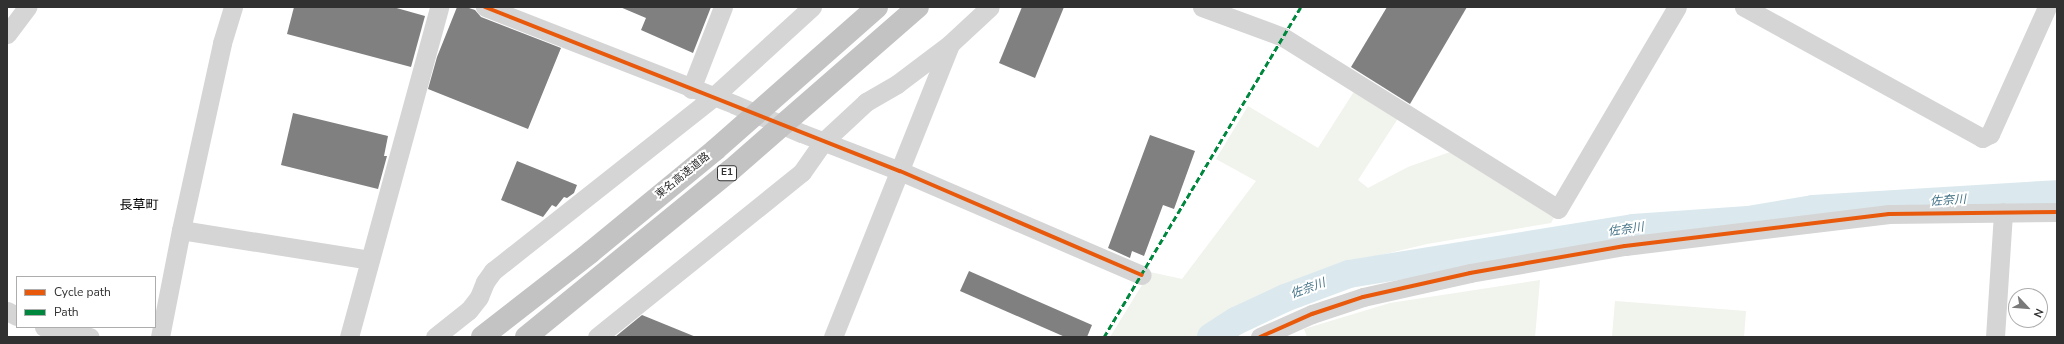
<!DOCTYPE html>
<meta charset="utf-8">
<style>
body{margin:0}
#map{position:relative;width:2064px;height:344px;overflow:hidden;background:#fff;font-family:"Nunito Sans","Noto Sans JP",sans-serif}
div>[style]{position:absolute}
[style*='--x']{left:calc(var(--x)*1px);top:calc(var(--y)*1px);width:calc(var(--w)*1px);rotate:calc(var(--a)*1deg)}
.green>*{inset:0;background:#f1f3ed}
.river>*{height:28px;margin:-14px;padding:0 14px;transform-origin:14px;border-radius:14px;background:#dbe9ee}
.building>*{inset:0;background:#808080}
.minor-tunnel>*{height:19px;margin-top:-9.5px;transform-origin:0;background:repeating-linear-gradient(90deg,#d6d6d6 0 19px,transparent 0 29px)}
.minor>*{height:19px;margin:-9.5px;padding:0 9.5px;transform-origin:9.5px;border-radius:9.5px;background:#d5d5d5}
.highway>*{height:22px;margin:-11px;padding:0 11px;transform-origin:11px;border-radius:11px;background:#c3c3c3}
.quiet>*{height:3px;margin-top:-1.5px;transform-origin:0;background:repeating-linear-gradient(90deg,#00873e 0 6px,transparent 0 9px)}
.cycleway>*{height:4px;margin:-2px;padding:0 2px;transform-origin:2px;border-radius:2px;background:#e8590c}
span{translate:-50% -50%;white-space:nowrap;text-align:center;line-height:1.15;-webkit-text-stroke:4px #fff;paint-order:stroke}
.shield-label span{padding:1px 3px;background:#fff;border:1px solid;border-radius:3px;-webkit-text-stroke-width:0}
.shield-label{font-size:10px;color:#313131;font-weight:700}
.street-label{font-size:11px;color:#313131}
.water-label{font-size:12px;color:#48768a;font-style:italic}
.quarter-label{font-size:13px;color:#000}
.frame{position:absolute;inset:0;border:8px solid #313131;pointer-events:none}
.legend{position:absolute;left:16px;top:276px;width:140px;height:52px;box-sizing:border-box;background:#fff;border:1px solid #adadad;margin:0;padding:5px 7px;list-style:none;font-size:12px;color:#313131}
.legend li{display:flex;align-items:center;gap:8px;height:20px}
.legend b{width:20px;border:1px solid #adadad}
.north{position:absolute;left:2008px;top:288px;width:40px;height:40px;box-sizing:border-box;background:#fff;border:1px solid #adadad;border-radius:50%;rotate:116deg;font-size:11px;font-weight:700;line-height:16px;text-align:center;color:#313131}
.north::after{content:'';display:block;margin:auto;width:14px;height:18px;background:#797979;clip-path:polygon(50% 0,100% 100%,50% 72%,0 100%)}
</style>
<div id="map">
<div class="green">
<div style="clip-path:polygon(1355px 90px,1399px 117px,1358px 180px,1368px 188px,1408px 167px,1453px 151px,1556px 214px,1551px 223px,1427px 244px,1344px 264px,1286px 287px,1226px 317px,1198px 337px,1110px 337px,1150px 272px,1182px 279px,1256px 181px,1216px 159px,1248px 106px,1318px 148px)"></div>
<div style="clip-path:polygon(1540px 280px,1535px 337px,1307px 337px,1304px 329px,1390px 303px)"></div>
<div style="clip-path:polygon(1615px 301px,1746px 311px,1744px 337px,1612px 337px)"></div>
</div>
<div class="river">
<div style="--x:1211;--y:337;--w:30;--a:-33"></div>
<div style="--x:1236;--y:321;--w:54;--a:-25.1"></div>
<div style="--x:1285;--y:298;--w:68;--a:-20.6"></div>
<div style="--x:1349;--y:274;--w:288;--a:-9.2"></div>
<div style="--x:1633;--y:228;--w:115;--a:-4"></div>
<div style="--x:1748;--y:220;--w:66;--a:-9.6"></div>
<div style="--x:1813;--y:209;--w:244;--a:-3.5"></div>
</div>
<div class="building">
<div style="clip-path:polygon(294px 7px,393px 7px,425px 16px,411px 67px,287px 34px)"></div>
<div style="clip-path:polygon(457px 7px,466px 7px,475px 10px,481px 17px,561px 48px,528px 129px,428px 89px,437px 57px)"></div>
<div style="clip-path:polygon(620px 7px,711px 7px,693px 53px,641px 30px,646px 18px)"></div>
<div style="clip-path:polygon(1022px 7px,1064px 7px,1035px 78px,999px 63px)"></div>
<div style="clip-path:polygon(1387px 7px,1467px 7px,1410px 104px,1351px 67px)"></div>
<div style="clip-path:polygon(293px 113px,388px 136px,384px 156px,387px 156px,378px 189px,281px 165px)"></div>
<div style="clip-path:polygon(1150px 135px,1195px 151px,1174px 209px,1163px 205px,1144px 256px,1132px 251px,1130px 258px,1108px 248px)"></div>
<div style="clip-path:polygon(517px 161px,577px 185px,574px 193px,567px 198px,564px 197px,556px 207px,552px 205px,543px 217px,501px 200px)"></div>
<div style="clip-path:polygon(969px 271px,1092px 325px,1087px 337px,1065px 337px,960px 291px)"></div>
<div style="clip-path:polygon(642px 315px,696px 337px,615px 337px)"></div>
</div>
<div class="minor-tunnel">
<div style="--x:734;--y:104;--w:76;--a:23.2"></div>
</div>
<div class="minor">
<div style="--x:485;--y:7;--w:267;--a:21.3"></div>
<div style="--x:1202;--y:7;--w:86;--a:20.3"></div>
<div style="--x:1283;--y:37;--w:324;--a:32"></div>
<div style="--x:1558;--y:209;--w:234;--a:-59.5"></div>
<div style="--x:1744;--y:7;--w:272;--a:28.8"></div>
<div style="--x:1982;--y:138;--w:9;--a:-27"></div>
<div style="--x:1990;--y:134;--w:139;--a:-65.8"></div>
<div style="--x:7;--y:34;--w:34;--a:-53"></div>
<div style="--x:691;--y:89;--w:88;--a:-68.7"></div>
<div style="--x:804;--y:134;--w:103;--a:21.1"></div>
<div style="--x:900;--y:171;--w:263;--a:23.3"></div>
<div style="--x:181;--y:230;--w:191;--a:9"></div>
<div style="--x:7;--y:311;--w:11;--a:27"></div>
<div style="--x:44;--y:327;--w:14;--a:25"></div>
<div style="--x:57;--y:333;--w:33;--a:7"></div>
<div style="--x:160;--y:337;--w:109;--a:-78.9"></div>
<div style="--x:181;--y:230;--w:191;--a:-77.6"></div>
<div style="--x:222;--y:43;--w:38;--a:-73"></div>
<div style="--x:349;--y:337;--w:342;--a:-74.7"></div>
<div style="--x:435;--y:337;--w:43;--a:-38.5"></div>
<div style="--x:469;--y:310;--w:16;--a:-52"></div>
<div style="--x:479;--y:297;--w:16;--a:-68"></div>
<div style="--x:485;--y:282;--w:14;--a:-54"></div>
<div style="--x:493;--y:271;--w:280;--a:-38.3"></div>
<div style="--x:713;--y:97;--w:134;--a:-42.3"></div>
<div style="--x:597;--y:337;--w:263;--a:-38.8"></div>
<div style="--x:802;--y:172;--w:37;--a:-55"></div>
<div style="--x:823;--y:142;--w:59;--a:-42.9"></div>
<div style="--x:866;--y:102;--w:36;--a:-30"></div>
<div style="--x:897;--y:84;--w:66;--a:-37"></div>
<div style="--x:950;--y:44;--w:54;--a:-42.8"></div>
<div style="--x:833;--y:337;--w:315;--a:-68.2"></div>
<div style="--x:1260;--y:337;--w:57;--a:-23.9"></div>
<div style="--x:1312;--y:314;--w:54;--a:-18.4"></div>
<div style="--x:1363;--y:297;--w:110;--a:-12.6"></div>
<div style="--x:1470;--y:273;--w:157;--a:-9.9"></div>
<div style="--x:1625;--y:246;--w:266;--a:-6.9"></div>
<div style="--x:1889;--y:214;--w:168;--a:-0.7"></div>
<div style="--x:1995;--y:337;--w:125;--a:-86.3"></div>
</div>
<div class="highway">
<div style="--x:482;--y:337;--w:138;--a:-37.9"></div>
<div style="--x:591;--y:252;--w:161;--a:-39.4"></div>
<div style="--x:715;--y:150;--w:216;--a:-41.4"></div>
<div style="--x:526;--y:337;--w:264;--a:-39.2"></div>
<div style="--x:731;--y:170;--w:248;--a:-41.1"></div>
</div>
<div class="quiet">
<div style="--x:1104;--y:337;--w:384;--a:-59.2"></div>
</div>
<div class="cycleway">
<div style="--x:485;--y:7;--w:446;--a:21.6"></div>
<div style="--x:900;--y:171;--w:263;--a:23.3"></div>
<div style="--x:1260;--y:337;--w:57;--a:-23.9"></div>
<div style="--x:1312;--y:314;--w:54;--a:-18.4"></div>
<div style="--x:1363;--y:297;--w:110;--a:-12.6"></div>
<div style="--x:1470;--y:273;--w:157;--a:-9.9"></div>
<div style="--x:1625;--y:246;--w:266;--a:-6.9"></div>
<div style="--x:1889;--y:214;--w:168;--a:-0.7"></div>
</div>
<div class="shield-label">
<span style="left:727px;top:173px">E1</span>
</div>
<div class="street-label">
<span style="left:683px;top:176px;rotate:-39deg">東名高速道路</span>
</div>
<div class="water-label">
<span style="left:1948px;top:201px;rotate:-4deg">佐奈川</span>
<span style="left:1626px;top:230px;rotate:-8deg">佐奈川</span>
<span style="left:1308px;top:289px;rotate:-20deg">佐奈川</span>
</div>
<div class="quarter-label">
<span style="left:139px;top:205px">長草町</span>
</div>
<div class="frame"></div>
<ul class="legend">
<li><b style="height:5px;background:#e8590c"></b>Cycle path</li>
<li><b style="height:5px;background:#00873e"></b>Path</li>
</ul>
<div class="north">N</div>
</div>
